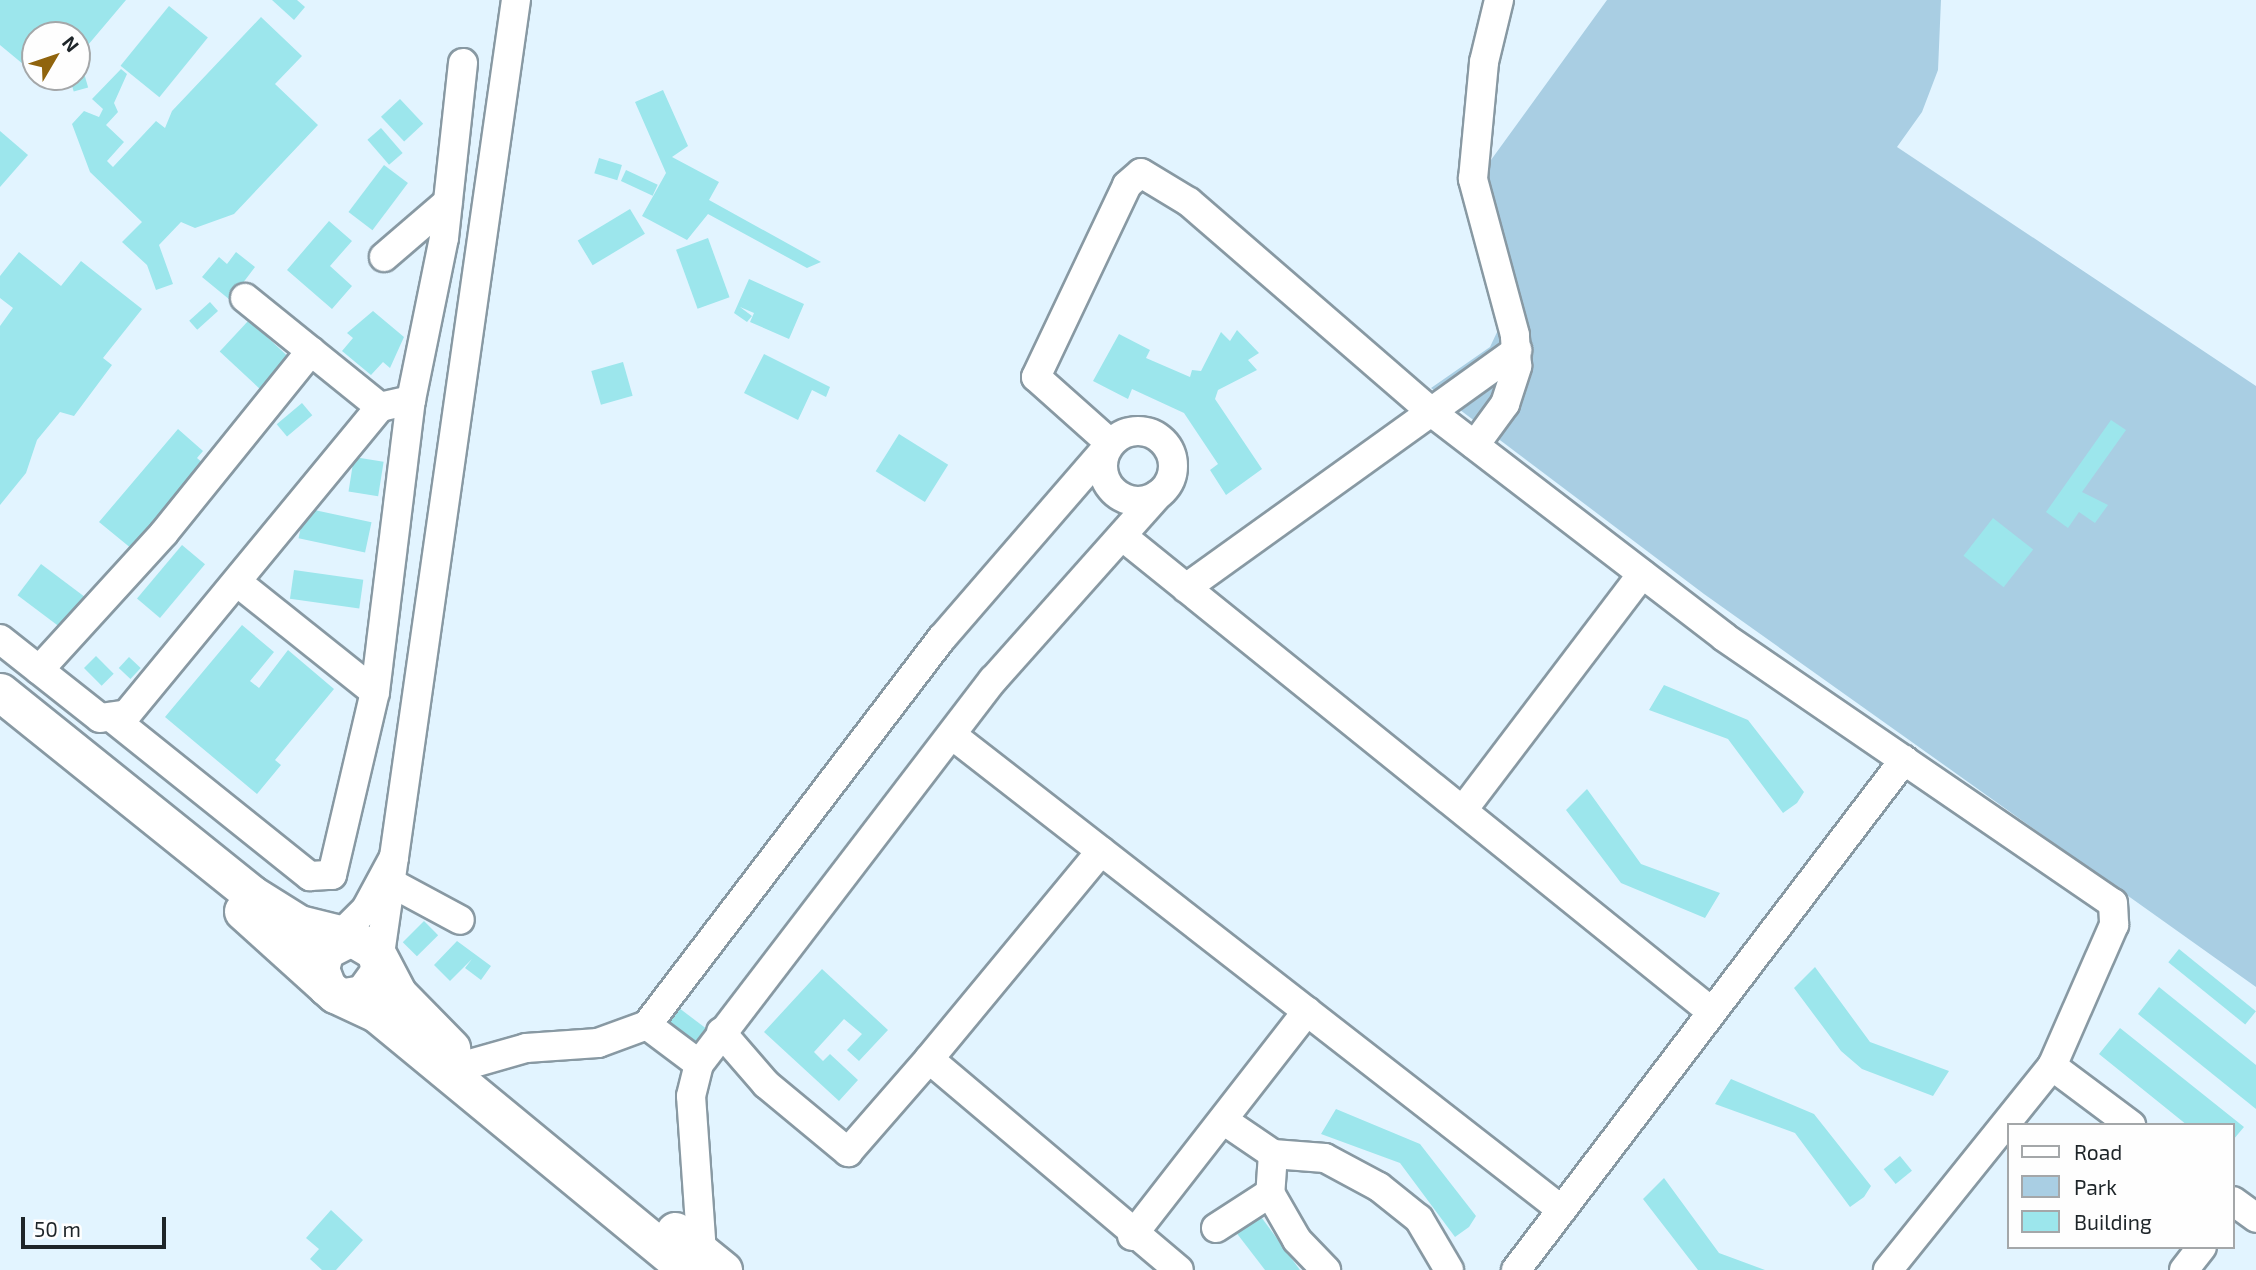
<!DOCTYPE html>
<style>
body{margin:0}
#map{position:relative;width:2256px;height:1270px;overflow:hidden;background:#e2f4ff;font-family:"Exo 2",sans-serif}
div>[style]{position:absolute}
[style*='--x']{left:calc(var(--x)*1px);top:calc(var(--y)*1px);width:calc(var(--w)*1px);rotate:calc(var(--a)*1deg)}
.green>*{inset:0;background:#a9cee3}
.building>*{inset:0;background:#9ce6ec;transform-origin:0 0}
.roads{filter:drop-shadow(2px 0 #8899a3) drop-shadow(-2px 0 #8899a3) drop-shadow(0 2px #8899a3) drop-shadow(0 -2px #8899a3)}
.minor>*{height:28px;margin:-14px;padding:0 14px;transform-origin:14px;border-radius:14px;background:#fff}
.minor>.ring{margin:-14px;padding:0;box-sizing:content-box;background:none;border:28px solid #fff;border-radius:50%}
.major>*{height:37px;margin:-18.5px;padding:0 18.5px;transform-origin:18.5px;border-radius:18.5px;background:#fff}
span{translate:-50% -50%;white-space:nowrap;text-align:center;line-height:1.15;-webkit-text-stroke:5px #fefefe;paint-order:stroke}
.legend{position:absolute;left:2007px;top:1123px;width:228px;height:126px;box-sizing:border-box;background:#fefefe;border:2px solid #a4a7a9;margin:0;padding:9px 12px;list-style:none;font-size:21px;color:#1e2529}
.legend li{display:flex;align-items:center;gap:14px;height:35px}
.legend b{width:35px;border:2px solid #a4a7a9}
.north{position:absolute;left:21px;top:21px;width:70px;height:70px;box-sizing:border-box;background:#fefefe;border:2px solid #a4a7a9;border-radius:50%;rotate:51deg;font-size:19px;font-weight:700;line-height:28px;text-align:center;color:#1e2529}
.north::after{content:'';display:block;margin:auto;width:24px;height:32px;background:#90640d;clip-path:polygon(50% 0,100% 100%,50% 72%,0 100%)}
.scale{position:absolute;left:21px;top:1217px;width:145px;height:32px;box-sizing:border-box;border:4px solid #1e2529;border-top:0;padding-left:9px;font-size:21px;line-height:24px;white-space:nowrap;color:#1e2529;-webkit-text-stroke:5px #fefefe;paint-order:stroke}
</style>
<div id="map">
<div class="green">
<div style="clip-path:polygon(1607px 0,1941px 0,1938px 70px,1922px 112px,1897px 147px,2256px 386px,2256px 987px,1704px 594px,1431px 388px,1490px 347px,1508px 309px,1483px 171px)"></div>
</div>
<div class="building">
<div style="clip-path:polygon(0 0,126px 0,77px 58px,77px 35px,35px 35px,35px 74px,0 45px)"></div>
<div style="clip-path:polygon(272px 0,297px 0,305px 7px,294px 20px)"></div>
<div style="left:169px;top:6px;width:50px;height:77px;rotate:39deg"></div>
<div style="clip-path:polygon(261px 17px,302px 56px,275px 84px,318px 125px,234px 214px,195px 228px,181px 222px,159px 245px,173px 284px,156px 290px,147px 265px,122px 242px,142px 222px,90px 172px,72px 124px,84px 111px,99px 117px,103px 109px,92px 99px,121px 69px,127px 74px,114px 103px,118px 112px,106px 125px,124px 142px,107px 161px,113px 167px,156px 121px,165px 128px,172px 111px)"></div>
<div style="left:84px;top:73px;width:15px;height:15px;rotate:74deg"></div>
<div style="clip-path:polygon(38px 77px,61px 77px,51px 88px)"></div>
<div style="clip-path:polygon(663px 90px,688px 146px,672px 157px,719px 182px,709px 200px,821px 262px,807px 268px,708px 214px,687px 240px,642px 216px,666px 173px,635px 102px)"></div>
<div style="left:400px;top:99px;width:34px;height:26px;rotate:47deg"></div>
<div style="left:381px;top:128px;width:33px;height:18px;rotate:49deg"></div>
<div style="clip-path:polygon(0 131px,28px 155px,0 187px)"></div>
<div style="left:599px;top:158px;width:24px;height:16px;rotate:17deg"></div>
<div style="left:384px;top:165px;width:30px;height:59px;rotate:37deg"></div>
<div style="left:626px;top:170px;width:35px;height:12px;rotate:25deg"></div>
<div style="left:630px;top:209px;width:29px;height:61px;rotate:59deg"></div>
<div style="clip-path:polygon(329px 221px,352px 241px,330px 266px,352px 286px,332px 309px,287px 270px)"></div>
<div style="left:708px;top:238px;width:63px;height:34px;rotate:70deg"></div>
<div style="clip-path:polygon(19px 252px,61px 286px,81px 261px,142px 309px,103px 358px,112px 365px,74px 416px,60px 412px,37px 440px,26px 473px,0 505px,0 326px,13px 308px,0 298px,0 276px)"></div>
<div style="clip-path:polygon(236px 252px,255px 267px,230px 300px,202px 277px,219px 257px,227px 264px)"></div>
<div style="clip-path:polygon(749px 279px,804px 304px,789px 339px,750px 322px,754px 313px,740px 307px,752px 316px,747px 322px,734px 313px)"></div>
<div style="left:210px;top:302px;width:12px;height:28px;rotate:48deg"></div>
<div style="clip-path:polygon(373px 311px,404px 337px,390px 368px,383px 362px,371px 375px,342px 351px,353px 338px,347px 333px)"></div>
<div style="left:249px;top:320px;width:68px;height:43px;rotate:43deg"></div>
<div style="clip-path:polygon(1237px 330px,1259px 353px,1248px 360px,1257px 370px,1218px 390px,1215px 399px,1262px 469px,1226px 495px,1210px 470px,1218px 464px,1184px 413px,1132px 389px,1128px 399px,1093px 381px,1119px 334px,1150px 350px,1146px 358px,1190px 377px,1192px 370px,1201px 371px,1221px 332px,1230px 341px)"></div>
<div style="clip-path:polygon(764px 354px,830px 387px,826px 397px,812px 390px,798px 420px,744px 393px)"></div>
<div style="left:623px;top:362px;width:35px;height:33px;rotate:74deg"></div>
<div style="left:302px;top:403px;width:16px;height:33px;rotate:50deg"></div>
<div style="clip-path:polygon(2111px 420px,2126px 430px,2082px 492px,2108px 505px,2095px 523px,2079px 512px,2068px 528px,2046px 512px)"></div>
<div style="clip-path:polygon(178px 429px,203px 451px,197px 458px,204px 464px,132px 549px,99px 522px)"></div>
<div style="left:899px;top:434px;width:58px;height:44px;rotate:32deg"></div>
<div style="left:354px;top:457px;width:30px;height:35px;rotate:9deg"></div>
<div style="left:305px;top:508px;width:68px;height:31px;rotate:12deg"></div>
<div style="left:1993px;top:518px;width:51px;height:48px;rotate:38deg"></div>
<div style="left:182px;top:545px;width:30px;height:70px;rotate:40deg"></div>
<div style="left:41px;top:564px;width:65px;height:39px;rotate:37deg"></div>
<div style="left:294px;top:570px;width:70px;height:29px;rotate:8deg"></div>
<div style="clip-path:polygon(242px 625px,274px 652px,250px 681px,259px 688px,288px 650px,334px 689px,275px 760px,281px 765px,257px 794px,165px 717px)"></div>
<div style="left:96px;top:656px;width:25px;height:17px;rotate:45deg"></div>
<div style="left:129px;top:657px;width:16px;height:15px;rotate:43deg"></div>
<div style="clip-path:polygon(1664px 685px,1748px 720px,1804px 792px,1797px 803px,1783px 813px,1728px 739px,1649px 710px)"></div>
<div style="clip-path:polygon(1587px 789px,1641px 864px,1720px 893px,1705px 918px,1621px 883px,1566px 810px)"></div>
<div style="left:424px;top:921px;width:20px;height:30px;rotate:45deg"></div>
<div style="clip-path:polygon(457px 941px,491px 966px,481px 980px,465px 968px,472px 959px,450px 981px,434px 965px)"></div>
<div style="left:2179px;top:949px;width:99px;height:17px;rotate:39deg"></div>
<div style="clip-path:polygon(1815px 967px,1870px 1042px,1949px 1071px,1933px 1096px,1862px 1069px,1841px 1051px,1794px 988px)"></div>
<div style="clip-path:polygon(822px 969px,888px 1030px,859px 1061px,847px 1050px,862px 1034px,844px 1019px,814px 1052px,823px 1061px,830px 1054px,858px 1080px,839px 1101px,764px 1032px)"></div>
<div style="clip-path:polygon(2159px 987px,2256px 1065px,2256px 1109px,2138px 1014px)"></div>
<div style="left:679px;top:1008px;width:41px;height:17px;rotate:37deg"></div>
<div style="clip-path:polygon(2120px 1028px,2244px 1127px,2233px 1140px,2233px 1125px,2187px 1125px,2099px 1054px)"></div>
<div style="clip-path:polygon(1731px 1079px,1814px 1114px,1871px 1186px,1864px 1197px,1850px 1207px,1795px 1133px,1715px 1104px)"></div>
<div style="clip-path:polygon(1336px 1109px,1420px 1144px,1476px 1216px,1469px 1227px,1455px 1237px,1400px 1163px,1321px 1134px)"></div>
<div style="left:1900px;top:1156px;width:19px;height:21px;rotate:51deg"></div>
<div style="clip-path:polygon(1664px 1178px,1719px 1253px,1765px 1270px,1698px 1270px,1643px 1199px)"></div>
<div style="clip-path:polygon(331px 1210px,363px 1240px,336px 1270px,322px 1270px,310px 1259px,319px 1249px,306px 1238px)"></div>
<div style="clip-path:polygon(1256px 1210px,1300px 1270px,1265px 1270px,1235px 1231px)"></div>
</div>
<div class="roads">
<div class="minor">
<div style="--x:384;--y:257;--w:84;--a:-40.7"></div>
<div style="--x:245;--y:298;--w:174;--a:38.9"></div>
<div class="ring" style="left:1103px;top:431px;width:42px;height:42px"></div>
<div style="--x:1110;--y:443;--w:99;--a:-138.3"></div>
<div style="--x:1036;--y:377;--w:212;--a:-64.6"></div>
<div style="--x:1127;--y:185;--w:18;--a:-41"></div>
<div style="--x:1141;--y:173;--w:56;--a:31.1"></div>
<div style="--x:1189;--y:202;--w:319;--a:40.9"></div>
<div style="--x:1430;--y:411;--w:371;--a:37.5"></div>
<div style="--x:1724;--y:637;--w:471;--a:34.4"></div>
<div style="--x:2113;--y:903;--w:22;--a:87"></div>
<div style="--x:2114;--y:925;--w:154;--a:113.7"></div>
<div style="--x:2052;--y:1066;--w:262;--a:128.8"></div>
<div style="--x:1475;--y:445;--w:51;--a:-53.8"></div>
<div style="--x:1505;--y:404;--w:40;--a:-72"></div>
<div style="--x:1517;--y:366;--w:31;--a:-94"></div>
<div style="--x:1515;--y:335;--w:162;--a:-105.1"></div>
<div style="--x:1473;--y:179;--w:118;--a:-84.6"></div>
<div style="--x:1484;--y:62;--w:64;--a:-76.4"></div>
<div style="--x:1122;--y:536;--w:758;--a:38.9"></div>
<div style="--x:237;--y:582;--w:176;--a:38.6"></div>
<div style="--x:1186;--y:588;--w:408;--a:-35.7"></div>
<div style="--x:0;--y:639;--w:127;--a:38.3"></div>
<div style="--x:100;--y:718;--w:27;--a:-8"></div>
<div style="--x:127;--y:714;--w:398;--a:-50.5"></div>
<div style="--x:380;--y:407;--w:32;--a:-13"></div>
<div style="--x:39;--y:670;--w:185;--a:-47.6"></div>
<div style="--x:164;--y:533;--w:234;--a:-51.1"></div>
<div style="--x:115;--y:720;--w:250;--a:38.7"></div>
<div style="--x:310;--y:876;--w:22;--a:-3"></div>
<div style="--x:332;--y:875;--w:188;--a:-76.8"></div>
<div style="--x:375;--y:692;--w:294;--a:-83"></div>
<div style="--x:411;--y:400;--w:165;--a:-78.5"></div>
<div style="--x:444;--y:238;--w:176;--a:-83.8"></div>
<div style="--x:952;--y:735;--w:773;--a:37.91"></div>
<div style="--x:1463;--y:810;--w:296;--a:-52.8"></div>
<div style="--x:394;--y:857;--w:866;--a:-81.9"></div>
<div style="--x:384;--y:879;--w:86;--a:28.3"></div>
<div style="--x:332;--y:943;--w:48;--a:-45"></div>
<div style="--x:366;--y:909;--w:59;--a:-61.7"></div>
<div style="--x:394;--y:857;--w:105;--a:98.2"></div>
<div style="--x:647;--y:1025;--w:65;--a:36.9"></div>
<div style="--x:721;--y:1032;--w:69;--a:49.1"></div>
<div style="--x:766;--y:1084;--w:107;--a:39.7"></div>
<div style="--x:848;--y:1152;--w:123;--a:-48.9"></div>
<div style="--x:929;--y:1059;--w:327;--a:40.2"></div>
<div style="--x:929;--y:1059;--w:270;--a:-50.4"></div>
<div style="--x:470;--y:1064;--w:58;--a:-15.9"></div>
<div style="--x:526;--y:1048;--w:72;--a:-4"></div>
<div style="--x:598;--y:1043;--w:52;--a:-20.2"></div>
<div style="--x:647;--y:1025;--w:487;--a:-52.7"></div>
<div style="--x:942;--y:638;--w:250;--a:-49.1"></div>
<div style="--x:2052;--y:1066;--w:99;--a:36.8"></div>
<div style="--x:1223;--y:1120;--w:60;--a:34.2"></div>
<div style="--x:1273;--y:1154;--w:52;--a:4.4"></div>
<div style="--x:1325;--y:1158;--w:61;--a:28.2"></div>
<div style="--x:1379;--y:1187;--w:51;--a:38.7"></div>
<div style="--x:1419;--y:1219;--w:59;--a:59.5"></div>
<div style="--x:1273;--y:1154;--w:39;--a:94"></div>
<div style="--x:1270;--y:1193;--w:54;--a:60.1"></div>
<div style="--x:1297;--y:1240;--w:42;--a:46"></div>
<div style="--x:2233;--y:1201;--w:29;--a:36"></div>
<div style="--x:1216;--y:1228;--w:64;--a:-32.9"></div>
<div style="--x:1132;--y:1236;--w:285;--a:-52.1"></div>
<div style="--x:702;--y:1253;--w:157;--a:-94"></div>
<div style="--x:691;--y:1096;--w:33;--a:-76"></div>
<div style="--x:699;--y:1064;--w:484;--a:-52.6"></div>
<div style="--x:993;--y:680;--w:248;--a:-48.3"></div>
<div style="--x:1516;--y:1270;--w:641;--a:-52.74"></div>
<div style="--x:2184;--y:1270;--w:29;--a:-52"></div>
</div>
<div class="major">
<div style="--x:0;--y:692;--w:322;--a:38.8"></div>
<div style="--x:251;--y:894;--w:57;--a:32"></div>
<div style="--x:299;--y:924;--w:54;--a:14"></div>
<div style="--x:243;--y:911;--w:113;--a:42.1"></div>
<div style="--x:376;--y:952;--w:47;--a:62.4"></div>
<div style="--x:398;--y:994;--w:76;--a:45.5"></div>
<div style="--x:344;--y:997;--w:19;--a:-9"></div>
<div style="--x:363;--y:994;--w:29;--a:-54"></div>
<div style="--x:380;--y:971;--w:19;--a:-102"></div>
<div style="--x:376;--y:952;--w:29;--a:-149"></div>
<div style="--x:351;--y:937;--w:29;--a:153"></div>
<div style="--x:325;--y:950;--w:20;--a:105"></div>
<div style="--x:320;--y:969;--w:19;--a:69"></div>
<div style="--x:327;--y:987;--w:11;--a:41"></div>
<div style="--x:335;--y:994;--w:45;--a:24.9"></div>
<div style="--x:376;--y:1013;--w:404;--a:39.5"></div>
<div style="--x:675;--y:1231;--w:62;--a:39.1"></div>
</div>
</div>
<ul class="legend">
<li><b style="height:9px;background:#fff"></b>Road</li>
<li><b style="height:19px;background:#a9cee3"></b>Park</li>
<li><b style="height:19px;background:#9ce6ec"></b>Building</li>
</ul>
<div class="north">N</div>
<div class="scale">50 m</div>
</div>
